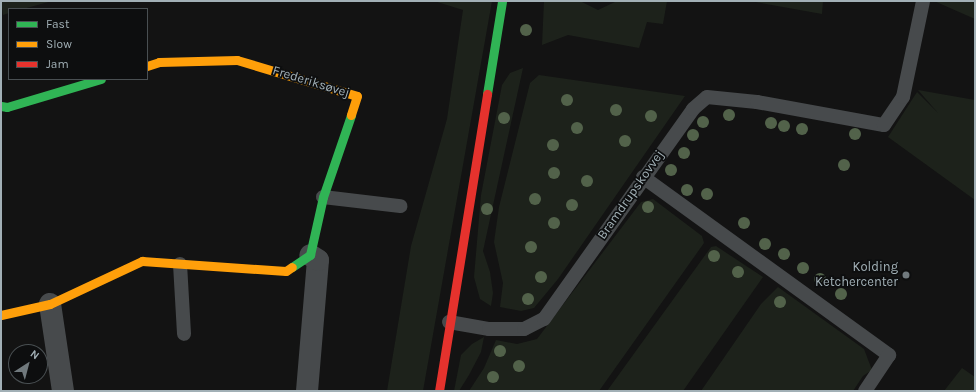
<!DOCTYPE html>
<meta charset="utf-8">
<style>
body{margin:0}
#map{position:relative;width:976px;height:392px;overflow:hidden;background:#131313;font-family:Karla,sans-serif}
div>[style]{position:absolute}
[style*='--x']{left:calc(var(--x)*1px);top:calc(var(--y)*1px);width:calc(var(--w)*1px);rotate:calc(var(--a)*1deg)}
.green>*{inset:0;background:#1d221b}
.lane>*{height:14px;margin:-7px;padding:0 7px;transform-origin:7px;border-radius:7px;background:#474a4c}
.street>*{height:22px;margin:-11px;padding:0 11px;transform-origin:11px;border-radius:11px;background:#474a4c}
.fast>*{height:9px;margin:-4.5px;padding:0 4.5px;transform-origin:4.5px;border-radius:4.5px;background:#30b455}
.slow>*{height:9px;margin:-4.5px;padding:0 4.5px;transform-origin:4.5px;border-radius:4.5px;background:#ff9f0a}
.jam>*{height:9px;margin:-4.5px;padding:0 4.5px;transform-origin:4.5px;border-radius:4.5px;background:#e5322d}
.trees>*{width:12px;height:12px;margin:-6px;border-radius:50%;background:#52624a}
.dots>*{width:11px;height:11px;translate:-50% -50%;box-sizing:border-box;border:2px solid #0d0e0f;border-radius:50%}
span{translate:-50% -50%;white-space:nowrap;text-align:center;line-height:1.15;-webkit-text-stroke:3.5px #0d0e0f;paint-order:stroke}
.street-label{font-size:13px;color:#a2b0b6}
.poi-label{font-size:13px;color:#a2b0b6}
.right{translate:-100% -50%;text-align:right}
.frame{position:absolute;inset:0;border:2px solid #a2b0b6;pointer-events:none}
.legend{position:absolute;left:8px;top:8px;width:140px;height:72px;box-sizing:border-box;background:#0d0e0f;border:1px solid #494f52;margin:0;padding:5px 7px;list-style:none;font-size:12px;color:#a2b0b6}
.legend li{display:flex;align-items:center;gap:8px;height:20px}
.legend b{width:20px;border:1px solid #494f52}
.north{position:absolute;left:8px;top:344px;width:40px;height:40px;box-sizing:border-box;background:#0d0e0f;border:1px solid #494f52;border-radius:50%;rotate:36deg;font-size:11px;font-weight:700;line-height:16px;text-align:center;color:#a2b0b6}
.north::after{content:'';display:block;margin:auto;width:14px;height:18px;background:#70797d;clip-path:polygon(50% 0,100% 100%,50% 72%,0 100%)}
</style>
<div id="map">
<div class="green">
<div style="clip-path:polygon(1px 1px,52px 1px,23px 9px,9px 9px,9px 13px,3px 15px)"></div>
<div style="clip-path:polygon(434px 1px,492px 1px,423px 391px,387px 391px,411px 246px,447px 119px,463px 10px)"></div>
<div style="clip-path:polygon(544px 1px,580px 1px,598px 10px,617px 1px,667px 1px,663px 24px,647px 22px,639px 48px,568px 35px,542px 45px)"></div>
<div style="clip-path:polygon(750px 1px,823px 1px,822px 14px)"></div>
<div style="clip-path:polygon(934px 1px,975px 1px,975px 19px)"></div>
<div style="clip-path:polygon(523px 68px,483px 251px,490px 272px,493px 293px,491px 306px,480px 299px,474px 277px,481px 195px,502px 85px,510px 73px)"></div>
<div style="clip-path:polygon(539px 75px,685px 96px,558px 279px,534px 308px,521px 311px,500px 307px,503px 283px,494px 242px,499px 207px,530px 83px)"></div>
<div style="clip-path:polygon(918px 90px,975px 100px,975px 200px,888px 137px,917px 92px,938px 113px)"></div>
<div style="clip-path:polygon(653px 199px,702px 236px,704px 243px,599px 391px,469px 391px,484px 368px,496px 340px,517px 344px,537px 339px,641px 202px)"></div>
<div style="clip-path:polygon(716px 246px,763px 277px,683px 391px,607px 391px,711px 247px)"></div>
<div style="clip-path:polygon(778px 287px,864px 349px,872px 370px,863px 376px,853px 391px,701px 391px,761px 304px)"></div>
<div style="clip-path:polygon(484px 337px,481px 352px,469px 375px,459px 391px,454px 391px,461px 355px,472px 344px)"></div>
<div style="clip-path:polygon(962px 368px,975px 377px,975px 391px,944px 391px)"></div>
</div>
<div class="lane">
<div style="--x:643;--y:177;--w:304;--a:35.9"></div>
<div style="--x:889;--y:355;--w:43;--a:123.7"></div>
<div style="--x:323;--y:197;--w:78;--a:6.7"></div>
<div style="--x:180;--y:264;--w:70;--a:86.7"></div>
<div style="--x:449;--y:322;--w:41;--a:9.9"></div>
<div style="--x:489;--y:329;--w:35;--a:0"></div>
<div style="--x:524;--y:329;--w:22;--a:-27"></div>
<div style="--x:544;--y:319;--w:257;--a:-54.6"></div>
<div style="--x:693;--y:109;--w:18;--a:-41"></div>
<div style="--x:707;--y:97;--w:50;--a:5.7"></div>
<div style="--x:757;--y:102;--w:129;--a:10.3"></div>
<div style="--x:884;--y:125;--w:34;--a:-56"></div>
<div style="--x:903;--y:97;--w:98;--a:-78.2"></div>
</div>
<div class="street">
<div style="--x:50;--y:304;--w:88;--a:81.5"></div>
<div style="--x:307;--y:391;--w:131;--a:-85.2"></div>
<div style="--x:318;--y:260;--w:9;--a:-148"></div>
</div>
<div class="fast">
<div style="--x:487;--y:94;--w:94;--a:-80.8"></div>
<div style="--x:1;--y:106;--w:6;--a:9"></div>
<div style="--x:7;--y:107;--w:98;--a:-16.6"></div>
<div style="--x:292;--y:267;--w:22;--a:-34"></div>
<div style="--x:310;--y:255;--w:59;--a:-77.4"></div>
<div style="--x:323;--y:197;--w:87;--a:-71.1"></div>
</div>
<div class="slow">
<div style="--x:147;--y:66;--w:13;--a:-18"></div>
<div style="--x:159;--y:62;--w:78;--a:-1.5"></div>
<div style="--x:237;--y:60;--w:125;--a:16.7"></div>
<div style="--x:357;--y:96;--w:20;--a:108"></div>
<div style="--x:1;--y:315;--w:50;--a:-12.7"></div>
<div style="--x:50;--y:304;--w:102;--a:-25.1"></div>
<div style="--x:142;--y:261;--w:144;--a:4"></div>
<div style="--x:286;--y:271;--w:7;--a:-34"></div>
</div>
<div class="jam">
<div style="--x:439;--y:391;--w:301;--a:-80.8"></div>
</div>
<div class="trees">
<div style="left:526px;top:30px"></div>
<div style="left:567px;top:100px"></div>
<div style="left:616px;top:110px"></div>
<div style="left:729px;top:115px"></div>
<div style="left:651px;top:116px"></div>
<div style="left:504px;top:118px"></div>
<div style="left:703px;top:122px"></div>
<div style="left:771px;top:123px"></div>
<div style="left:784px;top:126px"></div>
<div style="left:577px;top:128px"></div>
<div style="left:802px;top:129px"></div>
<div style="left:855px;top:134px"></div>
<div style="left:693px;top:135px"></div>
<div style="left:625px;top:141px"></div>
<div style="left:553px;top:145px"></div>
<div style="left:684px;top:153px"></div>
<div style="left:844px;top:165px"></div>
<div style="left:671px;top:170px"></div>
<div style="left:554px;top:173px"></div>
<div style="left:587px;top:181px"></div>
<div style="left:687px;top:190px"></div>
<div style="left:707px;top:194px"></div>
<div style="left:535px;top:199px"></div>
<div style="left:572px;top:205px"></div>
<div style="left:648px;top:207px"></div>
<div style="left:487px;top:209px"></div>
<div style="left:554px;top:223px"></div>
<div style="left:744px;top:223px"></div>
<div style="left:765px;top:244px"></div>
<div style="left:531px;top:247px"></div>
<div style="left:784px;top:254px"></div>
<div style="left:714px;top:256px"></div>
<div style="left:803px;top:268px"></div>
<div style="left:738px;top:272px"></div>
<div style="left:541px;top:277px"></div>
<div style="left:820px;top:279px"></div>
<div style="left:841px;top:294px"></div>
<div style="left:528px;top:299px"></div>
<div style="left:780px;top:302px"></div>
<div style="left:500px;top:351px"></div>
<div style="left:519px;top:366px"></div>
<div style="left:493px;top:377px"></div>
</div>
<div class="dots">
<div style="left:906px;top:275px;background:#70797d"></div>
</div>
<div class="street-label">
<span style="left:311px;top:82px;rotate:17deg">Frederiksøvej</span>
<span style="left:631px;top:195px;rotate:-55deg">Bramdrupskovvej</span>
</div>
<div class="poi-label">
<span class="right" style="left:898px;top:275px">Kolding<br>Ketchercenter</span>
</div>
<div class="frame"></div>
<ul class="legend">
<li><b style="height:5px;background:#30b455"></b>Fast</li>
<li><b style="height:5px;background:#ff9f0a"></b>Slow</li>
<li><b style="height:5px;background:#e5322d"></b>Jam</li>
</ul>
<div class="north">N</div>
</div>
